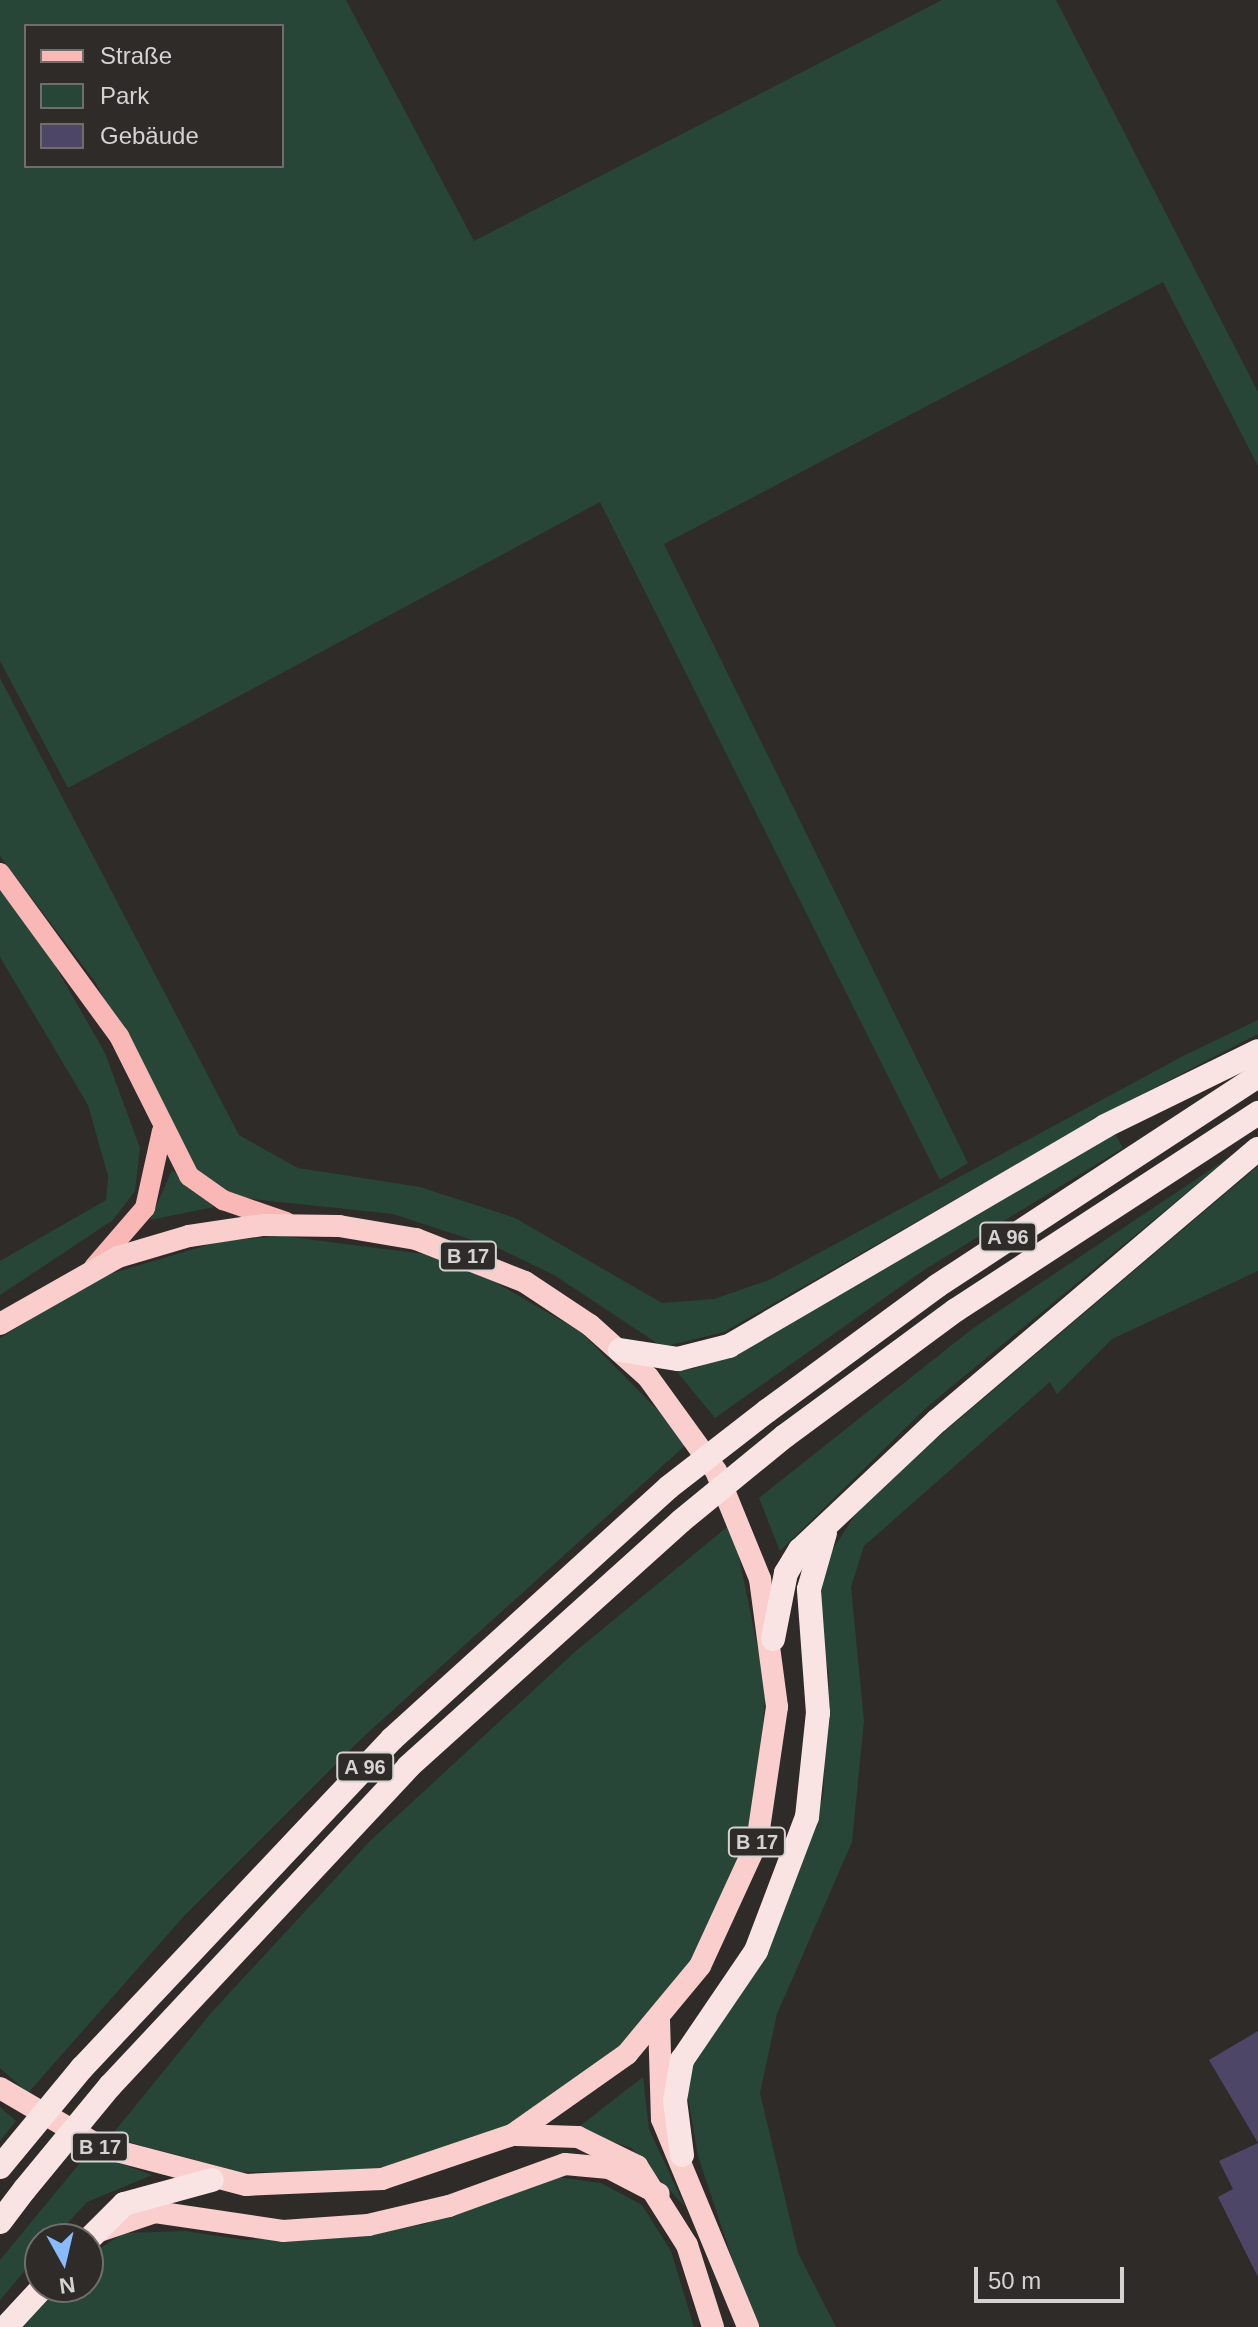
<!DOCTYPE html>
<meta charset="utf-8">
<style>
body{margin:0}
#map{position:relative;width:1258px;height:2327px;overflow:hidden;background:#2e2b28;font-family:Arial,sans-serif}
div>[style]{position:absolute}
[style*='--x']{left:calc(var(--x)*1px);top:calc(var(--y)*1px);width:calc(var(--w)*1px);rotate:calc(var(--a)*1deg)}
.green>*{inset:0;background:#284637}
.building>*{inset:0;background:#4d4667}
.primary>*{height:20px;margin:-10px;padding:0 10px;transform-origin:10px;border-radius:10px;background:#f9b7b5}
.trunk>*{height:22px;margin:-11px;padding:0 11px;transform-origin:11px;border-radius:11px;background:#f9cecc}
.motorway>*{height:24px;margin:-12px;padding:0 12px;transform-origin:12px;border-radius:12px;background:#f9e4e3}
.motorway-bridge>*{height:24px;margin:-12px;padding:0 12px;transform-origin:12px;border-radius:12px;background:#f9e4e3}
span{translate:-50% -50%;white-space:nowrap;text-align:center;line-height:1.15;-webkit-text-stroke:8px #2e2b28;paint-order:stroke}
.shield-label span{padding:2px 6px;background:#2e2b28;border:2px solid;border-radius:6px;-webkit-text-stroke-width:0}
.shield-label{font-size:20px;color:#d4d3d1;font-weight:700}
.legend{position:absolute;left:24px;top:24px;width:260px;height:144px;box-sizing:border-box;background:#2e2b28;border:2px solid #706e6c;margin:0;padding:10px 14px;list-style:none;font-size:24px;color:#d4d3d1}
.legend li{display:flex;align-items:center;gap:16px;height:40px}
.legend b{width:40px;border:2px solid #706e6c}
.north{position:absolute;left:24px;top:2223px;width:80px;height:80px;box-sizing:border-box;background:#2e2b28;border:2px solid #706e6c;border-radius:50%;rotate:172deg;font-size:22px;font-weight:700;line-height:32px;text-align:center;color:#d4d3d1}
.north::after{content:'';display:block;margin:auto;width:28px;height:36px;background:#89bafc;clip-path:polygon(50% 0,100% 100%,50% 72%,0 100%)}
.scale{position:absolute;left:974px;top:2267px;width:150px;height:36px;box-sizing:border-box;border:4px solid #d4d3d1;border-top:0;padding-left:10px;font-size:24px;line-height:28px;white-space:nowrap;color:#d4d3d1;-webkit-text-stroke:6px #2e2b28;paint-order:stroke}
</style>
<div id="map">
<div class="green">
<div style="clip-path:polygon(evenodd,0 0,346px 0,474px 241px,942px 0,1056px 0,1258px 392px,1258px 466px,1163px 282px,664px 544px,968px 1163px,940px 1180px,600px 502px,68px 788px,0 661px,0 0,282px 26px,282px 166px,26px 166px,26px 26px,282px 26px)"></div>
<div style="clip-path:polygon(0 678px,239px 1135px,298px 1168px,420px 1187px,515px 1218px,662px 1303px,714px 1299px,769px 1280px,1183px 1056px,1258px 1020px,1258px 1034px,1102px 1115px,724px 1332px,663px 1347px,554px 1275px,500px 1249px,393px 1214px,234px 1197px,185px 1162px,96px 983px,0 856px)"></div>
<div style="clip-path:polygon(0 890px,41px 941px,105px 1053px,140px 1148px,135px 1191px,113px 1220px,0 1295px,0 1261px,106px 1200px,108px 1176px,88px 1105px,0 957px)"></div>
<div style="clip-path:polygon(1115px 1134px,1123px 1148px,924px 1270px,715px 1418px,673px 1367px,693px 1369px,732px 1353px)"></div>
<div style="clip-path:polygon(1231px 1156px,927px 1407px,780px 1551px,759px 1498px,972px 1329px)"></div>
<div style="clip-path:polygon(1258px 1166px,1258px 1271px,1112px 1339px,1057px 1394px,1050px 1382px,864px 1546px,851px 1587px,864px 1721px,852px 1842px,777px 2014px,760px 2093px,798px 2253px,836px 2327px,755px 2327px,698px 2156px,685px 2080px,700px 2043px,765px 1954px,823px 1797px,829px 1677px,817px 1601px,831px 1552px,866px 1498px)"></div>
<div style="clip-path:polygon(172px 1170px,201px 1195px,214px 1207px,150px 1220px)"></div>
<div style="clip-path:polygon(282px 1236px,440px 1256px,488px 1278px,581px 1332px,689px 1442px,361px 1739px,184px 1916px,28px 2093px,0 2068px,0 1338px,99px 1277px,221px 1241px)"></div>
<div style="clip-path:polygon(732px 1523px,766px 1688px,757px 1797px,742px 1854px,685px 1973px,630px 2039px,508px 2127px,412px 2162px,356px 2172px,240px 2172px,110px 2137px,211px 2013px,370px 1841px,577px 1650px)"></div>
<div style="clip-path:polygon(643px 2077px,649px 2129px,685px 2207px,631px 2148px,576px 2129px)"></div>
<div style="clip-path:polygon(0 2107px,16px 2121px,0 2141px)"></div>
<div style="clip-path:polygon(89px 2152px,152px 2175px,87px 2202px,53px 2239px,40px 2239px,40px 2253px,0 2300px,0 2260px)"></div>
<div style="clip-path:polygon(548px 2176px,601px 2183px,642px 2205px,671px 2251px,694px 2327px,18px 2327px,54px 2287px,88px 2287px,88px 2256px,124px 2233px,185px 2231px,245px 2240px,369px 2234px,425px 2224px)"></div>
</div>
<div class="building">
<div style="clip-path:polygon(1258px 2031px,1258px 2277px,1218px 2197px,1233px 2189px,1219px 2161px,1258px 2143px,1209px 2060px)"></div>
</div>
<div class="primary">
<div style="--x:0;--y:873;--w:202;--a:53.9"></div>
<div style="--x:119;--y:1036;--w:157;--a:63.4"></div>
<div style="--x:189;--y:1176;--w:42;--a:35.2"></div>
<div style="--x:223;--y:1200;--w:67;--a:19.2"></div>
<div style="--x:94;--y:1267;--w:78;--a:-49.2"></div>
<div style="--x:145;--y:1208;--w:79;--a:-77.6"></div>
</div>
<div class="trunk">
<div style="--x:0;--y:1324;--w:136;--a:-29.6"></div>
<div style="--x:118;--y:1257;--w:74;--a:-16.5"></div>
<div style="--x:189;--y:1236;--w:75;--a:-8.5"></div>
<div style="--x:263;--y:1225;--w:76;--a:0.8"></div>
<div style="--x:339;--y:1226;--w:78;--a:9.6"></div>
<div style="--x:416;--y:1239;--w:117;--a:21.5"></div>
<div style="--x:525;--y:1282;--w:78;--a:33.5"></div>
<div style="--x:590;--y:1325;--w:78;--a:41.9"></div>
<div style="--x:648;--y:1377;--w:116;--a:54.1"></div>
<div style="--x:716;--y:1471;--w:117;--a:67.8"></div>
<div style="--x:760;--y:1579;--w:129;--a:82.4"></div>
<div style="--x:777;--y:1707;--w:136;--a:98.4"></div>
<div style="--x:757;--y:1842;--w:136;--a:114.7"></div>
<div style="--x:700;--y:1966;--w:114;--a:129.7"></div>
<div style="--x:627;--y:2054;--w:141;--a:144.8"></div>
<div style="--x:512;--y:2135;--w:137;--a:161.3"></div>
<div style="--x:382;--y:2179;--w:136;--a:177.5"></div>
<div style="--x:246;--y:2185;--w:150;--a:-165.3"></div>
<div style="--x:101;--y:2147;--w:117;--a:-149.7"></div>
<div style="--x:659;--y:2020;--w:99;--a:88.3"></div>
<div style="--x:662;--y:2119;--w:225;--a:67.5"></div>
<div style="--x:517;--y:2135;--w:61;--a:1.9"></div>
<div style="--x:578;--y:2137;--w:66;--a:26.2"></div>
<div style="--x:637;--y:2166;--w:93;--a:57.7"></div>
<div style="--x:687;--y:2245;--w:86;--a:72.4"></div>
<div style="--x:99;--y:2231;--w:59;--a:-18.7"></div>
<div style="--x:155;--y:2212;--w:129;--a:8.4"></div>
<div style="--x:283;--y:2231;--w:85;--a:-4"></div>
<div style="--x:368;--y:2225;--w:83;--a:-13.2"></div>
<div style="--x:449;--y:2206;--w:123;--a:-19.9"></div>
<div style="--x:565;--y:2164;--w:44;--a:5.2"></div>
<div style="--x:609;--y:2168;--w:56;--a:27.5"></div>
</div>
<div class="motorway">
<div style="--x:620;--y:1350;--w:59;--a:8.8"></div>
<div style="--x:678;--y:1359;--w:53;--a:-14.3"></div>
<div style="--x:729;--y:1346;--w:436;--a:-30.3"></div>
<div style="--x:1105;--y:1126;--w:170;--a:-26.1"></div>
<div style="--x:767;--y:1411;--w:211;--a:-36.3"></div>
<div style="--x:937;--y:1286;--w:384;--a:-33.2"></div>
<div style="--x:785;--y:1436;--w:212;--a:-36.4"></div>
<div style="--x:956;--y:1310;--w:361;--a:-33.1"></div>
<div style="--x:773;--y:1639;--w:67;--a:-78.9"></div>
<div style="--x:786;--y:1573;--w:27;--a:-59"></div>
<div style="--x:800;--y:1550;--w:188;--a:-43.3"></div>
<div style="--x:937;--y:1421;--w:421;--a:-40.3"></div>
<div style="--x:82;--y:2068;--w:452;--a:-46.7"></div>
<div style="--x:392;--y:1739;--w:374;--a:-42.3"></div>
<div style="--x:110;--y:2086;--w:437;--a:-46.9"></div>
<div style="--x:408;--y:1767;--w:367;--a:-42"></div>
<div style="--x:682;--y:2155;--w:55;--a:-97.3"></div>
<div style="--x:675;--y:2100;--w:41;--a:-80.1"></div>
<div style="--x:682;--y:2060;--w:132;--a:-55.8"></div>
<div style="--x:756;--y:1951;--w:143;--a:-69.2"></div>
<div style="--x:807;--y:1817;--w:105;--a:-84"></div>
<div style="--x:818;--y:1713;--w:124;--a:-94.2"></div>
<div style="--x:809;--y:1589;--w:58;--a:-74.1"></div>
<div style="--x:0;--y:2222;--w:41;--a:-52.9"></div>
<div style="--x:88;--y:2240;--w:51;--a:-45"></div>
<div style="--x:124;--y:2204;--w:91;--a:-15.3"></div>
<div style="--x:6;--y:2327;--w:54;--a:-47.2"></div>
</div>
<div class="motorway-bridge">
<div style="--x:669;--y:1487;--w:124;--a:-37.8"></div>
<div style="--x:681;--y:1521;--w:134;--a:-39.3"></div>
<div style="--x:0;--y:2167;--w:129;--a:-50.4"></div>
<div style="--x:25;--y:2189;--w:134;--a:-50.5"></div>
</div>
<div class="shield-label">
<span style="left:1008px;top:1237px">A 96</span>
<span style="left:468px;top:1256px">B 17</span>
<span style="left:365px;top:1767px">A 96</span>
<span style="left:757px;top:1842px">B 17</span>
<span style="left:100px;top:2147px">B 17</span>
</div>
<ul class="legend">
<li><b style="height:10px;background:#f9b7b5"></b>Straße</li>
<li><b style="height:22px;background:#284637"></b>Park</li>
<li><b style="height:22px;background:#4d4667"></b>Gebäude</li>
</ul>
<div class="north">N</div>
<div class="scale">50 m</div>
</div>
